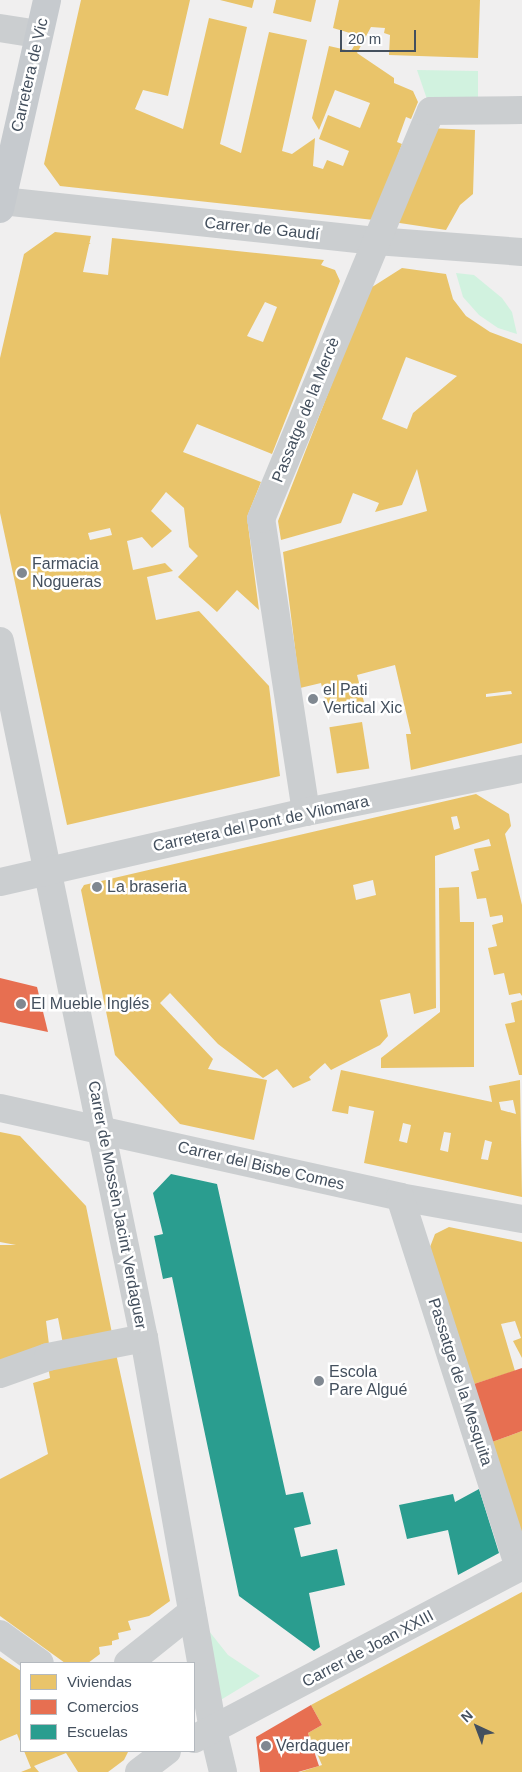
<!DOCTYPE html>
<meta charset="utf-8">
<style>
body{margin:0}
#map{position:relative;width:522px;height:1772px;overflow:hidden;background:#f0efef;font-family:Arial,sans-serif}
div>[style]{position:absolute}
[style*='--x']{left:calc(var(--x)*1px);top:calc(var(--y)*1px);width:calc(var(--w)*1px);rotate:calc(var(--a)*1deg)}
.green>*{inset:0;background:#d1f2df}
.homes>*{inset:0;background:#e9c46a;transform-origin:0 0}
.shops>*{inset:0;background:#e76f51}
.schools>*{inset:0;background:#2a9d8f}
.minor>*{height:28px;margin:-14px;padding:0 14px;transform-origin:14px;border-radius:14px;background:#cbced0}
.major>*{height:28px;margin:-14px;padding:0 14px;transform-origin:14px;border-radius:14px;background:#c6cace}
.dots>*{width:14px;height:14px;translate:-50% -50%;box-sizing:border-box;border:2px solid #fff;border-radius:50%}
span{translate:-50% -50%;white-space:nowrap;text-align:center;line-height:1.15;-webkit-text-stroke:5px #fff;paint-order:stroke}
.street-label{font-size:16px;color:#44505e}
.poi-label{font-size:16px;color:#44505e}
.left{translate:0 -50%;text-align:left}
.legend{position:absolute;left:20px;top:1662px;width:175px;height:90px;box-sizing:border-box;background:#fff;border:1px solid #b4b9bf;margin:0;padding:6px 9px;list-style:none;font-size:15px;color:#44505e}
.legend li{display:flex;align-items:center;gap:10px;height:25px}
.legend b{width:25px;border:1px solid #b4b9bf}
.north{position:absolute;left:452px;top:1702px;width:50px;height:50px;-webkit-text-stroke:4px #fff;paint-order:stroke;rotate:317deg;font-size:14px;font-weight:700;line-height:20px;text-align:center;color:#44505e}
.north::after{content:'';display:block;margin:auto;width:18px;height:22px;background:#44505e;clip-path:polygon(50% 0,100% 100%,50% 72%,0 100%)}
.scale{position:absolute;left:340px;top:30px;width:76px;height:22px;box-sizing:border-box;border:2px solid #44505e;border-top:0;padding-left:6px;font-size:15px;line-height:18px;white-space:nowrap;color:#44505e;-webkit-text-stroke:4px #fff;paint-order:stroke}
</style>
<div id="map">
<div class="green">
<div style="clip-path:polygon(417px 70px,478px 71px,478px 111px,431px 111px)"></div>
<div style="clip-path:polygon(456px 273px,474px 275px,502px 298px,512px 312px,517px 334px,498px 328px,479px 315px,463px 297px)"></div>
<div style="clip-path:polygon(209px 1631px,228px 1655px,260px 1676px,219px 1701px)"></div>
</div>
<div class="homes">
<div style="clip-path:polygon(81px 0,190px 0,168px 96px,143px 90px,135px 109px,183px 129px,209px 18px,247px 27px,220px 144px,241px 153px,269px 32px,307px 40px,282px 151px,292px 154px,315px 138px,313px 166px,323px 169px,327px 160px,343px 166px,349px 151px,319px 139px,328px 115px,360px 128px,370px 103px,335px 90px,319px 130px,312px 118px,329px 46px,351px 51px,360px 36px,333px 28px,339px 0,480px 0,478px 58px,389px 55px,390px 35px,384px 33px,385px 28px,371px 27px,357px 53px,394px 78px,394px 83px,413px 91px,418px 102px,411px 119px,406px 117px,397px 142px,402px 144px,374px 220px,60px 186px,44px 164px)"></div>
<div style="clip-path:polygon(220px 0,254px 0,252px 8px)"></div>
<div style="clip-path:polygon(276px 0,316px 0,311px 22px,273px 13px)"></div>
<div style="clip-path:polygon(428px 128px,475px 130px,473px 194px,460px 205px,446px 230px,393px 222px)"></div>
<div style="clip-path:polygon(evenodd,55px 232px,91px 236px,83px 272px,108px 275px,112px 238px,324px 260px,321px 265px,335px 270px,340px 281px,272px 454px,197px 424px,183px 452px,261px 482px,247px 517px,259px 610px,237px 590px,217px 612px,178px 577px,198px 556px,189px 547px,184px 508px,166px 492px,151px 511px,172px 531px,152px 548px,142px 537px,127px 541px,133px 570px,165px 563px,173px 571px,147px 577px,156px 620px,199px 611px,269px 686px,280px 776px,67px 825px,0 513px,0 358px,24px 254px,55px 232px,265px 302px,277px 307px,263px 342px,247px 336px,265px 302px,55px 232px,110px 528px,112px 535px,90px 540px,88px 533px,110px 528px)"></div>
<div style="clip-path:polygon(evenodd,402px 268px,446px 274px,453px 299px,466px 316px,490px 332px,522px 344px,522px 743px,411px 770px,406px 734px,411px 734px,395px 665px,357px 675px,364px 702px,328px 711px,321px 683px,300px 688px,283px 552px,427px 511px,417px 469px,402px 505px,375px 512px,379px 503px,353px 493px,341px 523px,281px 540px,278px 521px,369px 289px,402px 268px,406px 357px,457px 376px,413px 413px,407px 429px,382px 419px,406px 357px,402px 268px,511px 691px,512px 694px,486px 697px,486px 694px,511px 691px)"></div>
<div style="left:362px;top:722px;width:47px;height:33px;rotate:81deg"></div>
<div style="clip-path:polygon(evenodd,476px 794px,509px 814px,511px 826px,505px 834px,522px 905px,522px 996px,520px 993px,509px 995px,504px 973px,494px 975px,488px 948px,497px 946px,492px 925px,503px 922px,503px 918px,502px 915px,490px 917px,486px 898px,477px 899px,471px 872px,479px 870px,474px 849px,491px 846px,489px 839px,435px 856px,436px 1008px,414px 1014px,410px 993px,380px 1000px,388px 1036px,380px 1045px,331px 1070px,325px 1063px,309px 1077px,311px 1080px,293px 1088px,277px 1069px,263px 1078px,218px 1044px,170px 993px,160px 1003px,213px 1059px,208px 1069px,267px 1080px,254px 1140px,180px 1124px,115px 1055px,81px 890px,84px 885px,476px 794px,457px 816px,460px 828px,454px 830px,451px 817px,457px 816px,476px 794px,373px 880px,376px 895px,356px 900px,353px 885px,373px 880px)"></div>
<div style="clip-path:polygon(459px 887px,460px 922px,474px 922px,474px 1067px,381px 1068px,381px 1058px,440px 1012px,439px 888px)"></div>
<div style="clip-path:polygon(522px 1000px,522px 1075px,519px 1075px,505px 1024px,515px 1022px,511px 1003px)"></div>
<div style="clip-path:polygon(evenodd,341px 1070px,492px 1102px,489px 1086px,520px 1080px,522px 1197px,364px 1163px,374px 1111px,349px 1106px,348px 1114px,332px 1111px,341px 1070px,513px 1100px,516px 1114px,501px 1110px,499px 1102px,513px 1100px,341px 1070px,403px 1123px,411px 1125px,407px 1143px,399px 1141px,403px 1123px,341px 1070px,444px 1132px,451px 1133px,448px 1152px,440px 1150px,444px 1132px,341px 1070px,485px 1140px,492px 1142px,488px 1160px,481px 1159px,485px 1140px)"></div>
<div style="clip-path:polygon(0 1132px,20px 1136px,86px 1206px,113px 1338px,64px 1349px,58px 1318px,46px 1321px,50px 1352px,0 1369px,0 1245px,16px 1245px,0 1242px)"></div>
<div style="clip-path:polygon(449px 1227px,522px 1242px,522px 1358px,513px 1341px,521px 1338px,515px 1321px,501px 1324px,515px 1371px,474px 1384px,430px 1247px,435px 1234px)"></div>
<div style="clip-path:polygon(115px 1349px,170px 1601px,149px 1616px,128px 1621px,131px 1630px,118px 1633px,119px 1639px,112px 1641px,112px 1645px,99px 1647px,100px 1654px,88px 1663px,65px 1663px,0 1616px,0 1479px,48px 1454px,33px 1383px,50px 1378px,48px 1366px)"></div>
<div style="clip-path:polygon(522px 1431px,522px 1536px,492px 1442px)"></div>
<div style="clip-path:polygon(522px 1592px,522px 1772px,300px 1772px,322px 1765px,308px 1733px,322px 1725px,311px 1705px)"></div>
<div style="clip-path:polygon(0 1657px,21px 1671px,21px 1744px,17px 1734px,0 1741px)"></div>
<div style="clip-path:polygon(24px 1751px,128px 1751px,128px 1752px,124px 1760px,108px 1772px,78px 1772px,66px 1753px,34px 1766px,39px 1772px,21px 1772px,31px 1768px)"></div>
</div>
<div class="shops">
<div style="clip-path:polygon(0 978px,37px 987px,48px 1032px,0 1022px)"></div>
<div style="clip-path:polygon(522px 1368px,522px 1431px,492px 1442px,474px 1384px)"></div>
<div style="clip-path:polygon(311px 1705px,322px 1725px,308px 1733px,319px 1766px,298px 1772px,260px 1772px,256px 1737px)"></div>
</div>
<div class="schools">
<div style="clip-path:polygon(171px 1174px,217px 1184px,286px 1495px,303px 1492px,311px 1524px,294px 1528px,301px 1557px,337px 1549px,345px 1585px,309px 1593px,320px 1647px,314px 1651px,239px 1596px,172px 1277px,163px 1279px,154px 1236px,163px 1234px,153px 1193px)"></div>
<div style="clip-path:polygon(479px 1489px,499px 1553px,458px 1575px,448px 1530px,407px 1539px,399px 1505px,453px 1494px,455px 1502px)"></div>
</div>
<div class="minor">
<div style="--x:0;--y:28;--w:39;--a:9"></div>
<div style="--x:2;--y:201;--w:376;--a:6.1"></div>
<div style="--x:376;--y:241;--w:146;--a:4.3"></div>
<div style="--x:0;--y:641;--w:712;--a:78.33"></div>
<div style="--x:144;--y:1338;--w:398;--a:80"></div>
<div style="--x:213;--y:1730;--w:43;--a:76.6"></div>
<div style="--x:306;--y:812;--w:296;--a:-98.7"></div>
<div style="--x:261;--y:519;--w:442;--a:-67.4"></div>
<div style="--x:431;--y:111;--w:91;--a:-0.6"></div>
<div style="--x:0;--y:882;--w:314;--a:-12.9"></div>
<div style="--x:306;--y:812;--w:220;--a:-11.3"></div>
<div style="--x:0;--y:1108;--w:410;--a:12.5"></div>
<div style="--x:400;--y:1197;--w:124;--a:10.2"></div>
<div style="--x:400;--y:1197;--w:389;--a:72.2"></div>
<div style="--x:0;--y:1374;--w:51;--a:-19.5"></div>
<div style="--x:48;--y:1357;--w:98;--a:-11.2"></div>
<div style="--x:0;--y:1634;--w:49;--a:35.9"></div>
<div style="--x:128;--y:1663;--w:82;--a:-38.6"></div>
<div style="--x:194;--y:1739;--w:371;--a:-27.8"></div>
<div style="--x:139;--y:1772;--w:35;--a:-37"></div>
</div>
<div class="major">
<div style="--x:0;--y:209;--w:214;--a:-77.3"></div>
</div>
<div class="dots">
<div style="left:22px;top:573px;background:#808891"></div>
<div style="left:313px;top:699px;background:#808891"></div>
<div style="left:97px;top:887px;background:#808891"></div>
<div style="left:21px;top:1004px;background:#808891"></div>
<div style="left:319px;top:1381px;background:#808891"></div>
<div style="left:266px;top:1746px;background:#808891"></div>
</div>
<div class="street-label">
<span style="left:30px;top:75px;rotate:-77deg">Carretera de Vic</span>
<span style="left:262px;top:229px;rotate:6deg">Carrer de Gaudí</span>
<span style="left:306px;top:410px;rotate:-68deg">Passatge de la Mercè</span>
<span style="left:261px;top:824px;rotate:-12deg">Carretera del Pont de Vilomara</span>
<span style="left:261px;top:1166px;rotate:13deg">Carrer del Bisbe Comes</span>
<span style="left:117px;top:1205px;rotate:79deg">Carrer de Mossèn Jacint Verdaguer</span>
<span style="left:460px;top:1382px;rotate:72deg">Passatge de la Mesquita</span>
<span style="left:368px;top:1649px;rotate:-28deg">Carrer de Joan XXIII</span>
</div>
<div class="poi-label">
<span class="left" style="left:32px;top:573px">Farmacia<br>Nogueras</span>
<span class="left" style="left:323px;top:699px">el Pati<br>Vertical Xic</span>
<span class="left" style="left:107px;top:887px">La braseria</span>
<span class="left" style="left:31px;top:1004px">El Mueble Inglés</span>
<span class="left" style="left:329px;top:1381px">Escola<br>Pare Algué</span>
<span class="left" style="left:276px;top:1746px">Verdaguer</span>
</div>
<ul class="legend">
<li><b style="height:14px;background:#e9c46a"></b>Viviendas</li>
<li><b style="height:14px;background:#e76f51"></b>Comercios</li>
<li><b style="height:14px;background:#2a9d8f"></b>Escuelas</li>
</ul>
<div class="north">N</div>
<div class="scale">20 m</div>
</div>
